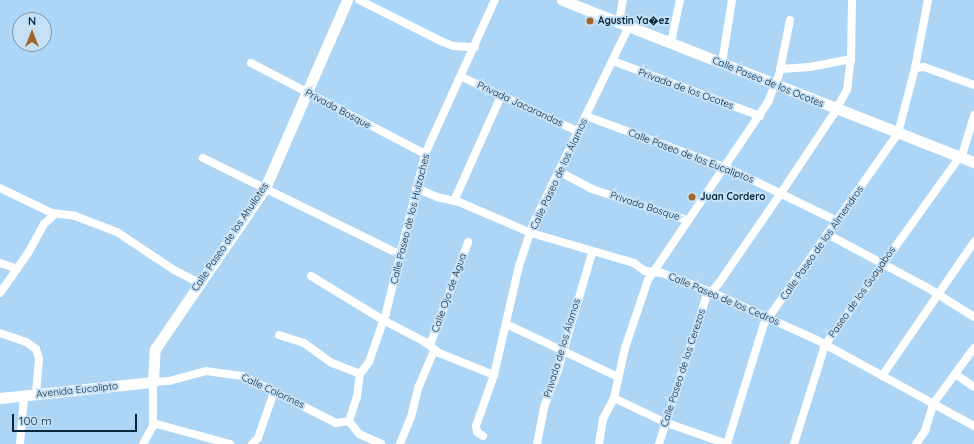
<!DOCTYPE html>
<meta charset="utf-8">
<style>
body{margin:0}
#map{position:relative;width:974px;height:444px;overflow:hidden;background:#add5f5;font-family:Quicksand,sans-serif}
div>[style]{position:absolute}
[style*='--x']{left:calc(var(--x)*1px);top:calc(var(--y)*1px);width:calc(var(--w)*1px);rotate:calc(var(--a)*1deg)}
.street>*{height:8px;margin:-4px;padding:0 4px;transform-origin:4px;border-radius:4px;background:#fff}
.secondary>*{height:11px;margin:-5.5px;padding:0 5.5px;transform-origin:5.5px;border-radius:5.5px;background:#fff}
.dots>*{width:11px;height:11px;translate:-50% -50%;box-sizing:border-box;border:2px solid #c6e0f6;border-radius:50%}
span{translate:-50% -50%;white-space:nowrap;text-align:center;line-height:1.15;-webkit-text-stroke:4px #c6e0f6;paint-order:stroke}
.poi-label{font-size:10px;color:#09263a;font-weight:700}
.left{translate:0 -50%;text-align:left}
.street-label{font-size:10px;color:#09263a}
.north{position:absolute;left:12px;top:12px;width:40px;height:40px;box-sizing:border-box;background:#c6e0f6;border:1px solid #7a96ab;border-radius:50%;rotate:0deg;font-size:11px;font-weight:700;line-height:16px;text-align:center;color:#09263a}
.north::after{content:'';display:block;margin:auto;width:14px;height:18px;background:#a06626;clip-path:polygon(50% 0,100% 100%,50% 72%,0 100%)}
.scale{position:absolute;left:12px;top:414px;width:125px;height:18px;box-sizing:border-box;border:2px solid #09263a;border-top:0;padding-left:5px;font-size:12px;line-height:14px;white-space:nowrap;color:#09263a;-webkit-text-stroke:3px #c6e0f6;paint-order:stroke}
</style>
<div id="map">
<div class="street">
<div style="--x:359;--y:0;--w:94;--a:26.6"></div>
<div style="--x:443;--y:42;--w:11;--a:22"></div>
<div style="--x:453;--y:46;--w:22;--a:3"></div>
<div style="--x:619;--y:22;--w:22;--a:-80"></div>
<div style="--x:671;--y:42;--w:43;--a:-77.9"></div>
<div style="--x:613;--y:61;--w:157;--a:20.5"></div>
<div style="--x:251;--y:63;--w:196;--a:27.6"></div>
<div style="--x:722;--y:63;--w:64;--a:-81"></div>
<div style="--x:915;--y:68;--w:9;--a:-6"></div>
<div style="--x:924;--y:67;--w:53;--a:19.8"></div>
<div style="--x:780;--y:69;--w:30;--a:-4"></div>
<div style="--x:810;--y:67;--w:42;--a:-11"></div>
<div style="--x:462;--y:77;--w:129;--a:25.2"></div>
<div style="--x:586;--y:116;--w:156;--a:20.3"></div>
<div style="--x:732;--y:170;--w:117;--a:25.9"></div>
<div style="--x:203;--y:158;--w:220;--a:26.1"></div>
<div style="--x:560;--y:172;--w:36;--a:28"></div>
<div style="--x:592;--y:189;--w:100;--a:18.1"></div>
<div style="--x:0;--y:188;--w:58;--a:25.7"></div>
<div style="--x:52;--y:213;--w:23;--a:7"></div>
<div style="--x:75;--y:216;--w:45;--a:20.9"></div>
<div style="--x:117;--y:232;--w:69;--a:33.7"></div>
<div style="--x:174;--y:270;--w:28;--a:27"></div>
<div style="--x:416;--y:188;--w:23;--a:23"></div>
<div style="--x:437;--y:197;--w:23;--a:13"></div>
<div style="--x:459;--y:202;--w:78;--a:23.3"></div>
<div style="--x:531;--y:233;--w:107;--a:16.2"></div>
<div style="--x:634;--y:263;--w:14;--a:36"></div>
<div style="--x:645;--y:271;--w:17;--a:7"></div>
<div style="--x:662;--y:273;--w:53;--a:21.2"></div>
<div style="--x:711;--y:292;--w:116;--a:24.4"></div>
<div style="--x:817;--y:340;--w:179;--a:28.7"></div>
<div style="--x:454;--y:201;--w:115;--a:-65.9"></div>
<div style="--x:827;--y:234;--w:115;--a:28.1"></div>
<div style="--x:928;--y:288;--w:54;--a:32.2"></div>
<div style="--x:0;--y:263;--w:18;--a:19"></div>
<div style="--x:311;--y:276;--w:84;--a:31.4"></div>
<div style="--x:383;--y:320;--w:47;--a:27.6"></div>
<div style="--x:425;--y:342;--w:18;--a:38"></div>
<div style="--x:439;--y:353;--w:59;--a:21.8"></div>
<div style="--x:0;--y:293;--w:49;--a:-55"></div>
<div style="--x:28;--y:253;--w:33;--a:-61"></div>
<div style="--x:44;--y:224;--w:15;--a:-42"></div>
<div style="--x:506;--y:324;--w:124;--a:25.3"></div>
<div style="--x:0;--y:333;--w:28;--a:19"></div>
<div style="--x:26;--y:342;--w:12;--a:35"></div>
<div style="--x:36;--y:349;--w:10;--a:73"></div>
<div style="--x:39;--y:359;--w:36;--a:95"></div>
<div style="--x:279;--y:335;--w:26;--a:18"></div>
<div style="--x:304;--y:343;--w:34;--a:36"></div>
<div style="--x:332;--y:363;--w:30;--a:21"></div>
<div style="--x:430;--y:345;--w:110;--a:-69.7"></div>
<div style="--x:955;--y:374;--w:23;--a:34"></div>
<div style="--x:882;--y:376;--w:163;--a:-55.5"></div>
<div style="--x:614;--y:398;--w:55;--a:25.6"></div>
<div style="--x:664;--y:422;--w:67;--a:19.2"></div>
<div style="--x:349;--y:421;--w:25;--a:-72"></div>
<div style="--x:357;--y:397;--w:23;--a:-83"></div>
<div style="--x:360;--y:374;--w:15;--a:-53"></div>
<div style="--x:369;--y:362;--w:52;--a:-70.9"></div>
<div style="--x:386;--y:313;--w:164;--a:-76.2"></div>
<div style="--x:425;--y:154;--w:169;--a:-65.6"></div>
<div style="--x:349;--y:421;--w:16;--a:52"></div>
<div style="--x:359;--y:434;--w:24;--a:24"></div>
<div style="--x:153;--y:423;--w:80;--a:15.3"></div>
<div style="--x:483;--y:436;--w:7;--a:-146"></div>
<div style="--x:477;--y:432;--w:6;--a:-99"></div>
<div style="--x:476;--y:426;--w:54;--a:-70.6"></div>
<div style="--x:494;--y:375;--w:112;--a:-77.1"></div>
<div style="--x:519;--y:266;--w:44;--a:-71.6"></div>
<div style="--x:533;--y:224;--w:220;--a:-64.1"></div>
<div style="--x:20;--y:444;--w:48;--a:-85.2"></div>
<div style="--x:143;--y:444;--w:21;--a:-61"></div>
<div style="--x:153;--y:426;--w:44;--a:-90"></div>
<div style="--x:153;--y:382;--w:16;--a:-4"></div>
<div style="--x:169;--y:381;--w:38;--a:-15"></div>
<div style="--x:206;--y:371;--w:37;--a:8"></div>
<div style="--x:243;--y:376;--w:104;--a:26.8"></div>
<div style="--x:336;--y:423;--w:13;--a:-9"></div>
<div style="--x:252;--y:444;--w:8;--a:-45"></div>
<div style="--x:258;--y:438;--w:49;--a:-70.8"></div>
<div style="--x:400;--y:444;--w:29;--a:-68"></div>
<div style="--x:411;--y:417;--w:32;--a:-76"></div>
<div style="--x:419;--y:386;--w:39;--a:-67"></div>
<div style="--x:537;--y:444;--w:38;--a:-79"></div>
<div style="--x:544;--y:407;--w:40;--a:-69"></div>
<div style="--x:558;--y:370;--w:122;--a:-73.8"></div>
<div style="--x:599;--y:444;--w:25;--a:-81"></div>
<div style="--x:603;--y:419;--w:24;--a:-62"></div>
<div style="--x:614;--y:398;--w:51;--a:-77.6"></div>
<div style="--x:625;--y:348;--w:72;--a:-71.3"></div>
<div style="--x:648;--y:280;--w:215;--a:-56"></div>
<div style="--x:768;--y:102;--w:29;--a:-68"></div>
<div style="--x:779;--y:75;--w:56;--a:-78.7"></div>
<div style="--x:659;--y:444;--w:153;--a:-72.2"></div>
<div style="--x:706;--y:298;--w:20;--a:-49"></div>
<div style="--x:719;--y:283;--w:109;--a:-55.4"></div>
<div style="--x:781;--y:193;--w:94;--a:-56.3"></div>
<div style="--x:833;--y:115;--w:29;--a:-61"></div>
<div style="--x:847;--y:90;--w:31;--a:-83"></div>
<div style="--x:851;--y:59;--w:59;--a:-89"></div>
<div style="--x:727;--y:444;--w:126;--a:-72.9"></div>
<div style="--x:764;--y:324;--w:233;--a:-54.9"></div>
<div style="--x:898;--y:133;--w:67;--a:-75.3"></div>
<div style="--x:915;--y:68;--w:69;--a:-79.2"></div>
<div style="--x:794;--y:444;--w:104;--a:-72.6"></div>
<div style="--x:825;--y:345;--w:237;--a:-54.4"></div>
<div style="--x:963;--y:152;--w:39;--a:-73"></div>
<div style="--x:916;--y:444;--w:16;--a:-55"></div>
<div style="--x:925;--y:431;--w:28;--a:-73"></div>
<div style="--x:933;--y:404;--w:69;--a:-53.8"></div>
</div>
<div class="secondary">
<div style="--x:562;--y:0;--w:443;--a:21.5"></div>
<div style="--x:0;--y:398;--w:154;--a:-6"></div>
<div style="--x:153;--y:382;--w:33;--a:-87"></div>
<div style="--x:155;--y:349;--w:195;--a:-55.7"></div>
<div style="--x:265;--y:188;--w:205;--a:-66.4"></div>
</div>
<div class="dots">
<div style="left:590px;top:21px;background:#a06626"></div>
<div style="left:692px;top:197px;background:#a06626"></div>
</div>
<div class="poi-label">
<span class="left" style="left:598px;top:21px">Agustin Ya�ez</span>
<span class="left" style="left:700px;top:197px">Juan Cordero</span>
</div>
<div class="street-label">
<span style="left:768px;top:82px;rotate:22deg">Calle Paseo de los Ocotes</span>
<span style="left:686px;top:89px;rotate:20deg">Privada de los Ocotes</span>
<span style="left:520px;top:104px;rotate:25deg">Privada Jacarandas</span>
<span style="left:338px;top:109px;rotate:28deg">Privada Bosque</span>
<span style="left:691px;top:156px;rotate:21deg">Calle Paseo de los Eucaliptos</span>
<span style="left:559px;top:174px;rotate:-65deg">Calle Paseo de los Álamos</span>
<span style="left:645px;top:206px;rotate:18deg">Privada Bosque</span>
<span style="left:410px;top:219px;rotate:-76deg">Calle Paseo de los Huizaches</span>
<span style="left:230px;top:237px;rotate:-56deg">Calle Paseo de los Ahuilotes</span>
<span style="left:822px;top:243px;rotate:-55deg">Calle Paseo de los Almendros</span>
<span style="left:862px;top:292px;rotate:-55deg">Paseo de los Guayabos</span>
<span style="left:449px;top:293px;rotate:-70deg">Calle Ojo de Agua</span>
<span style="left:724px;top:299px;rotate:23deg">Calle Paseo de los Cedros</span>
<span style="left:562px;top:348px;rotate:-73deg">Privada de los Álamos</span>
<span style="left:683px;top:368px;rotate:-72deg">Calle Paseo de los Cerezos</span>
<span style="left:77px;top:390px;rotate:-6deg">Avenida Eucalipto</span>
<span style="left:273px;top:391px;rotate:25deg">Calle Colorines</span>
</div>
<div class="north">N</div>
<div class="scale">100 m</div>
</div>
